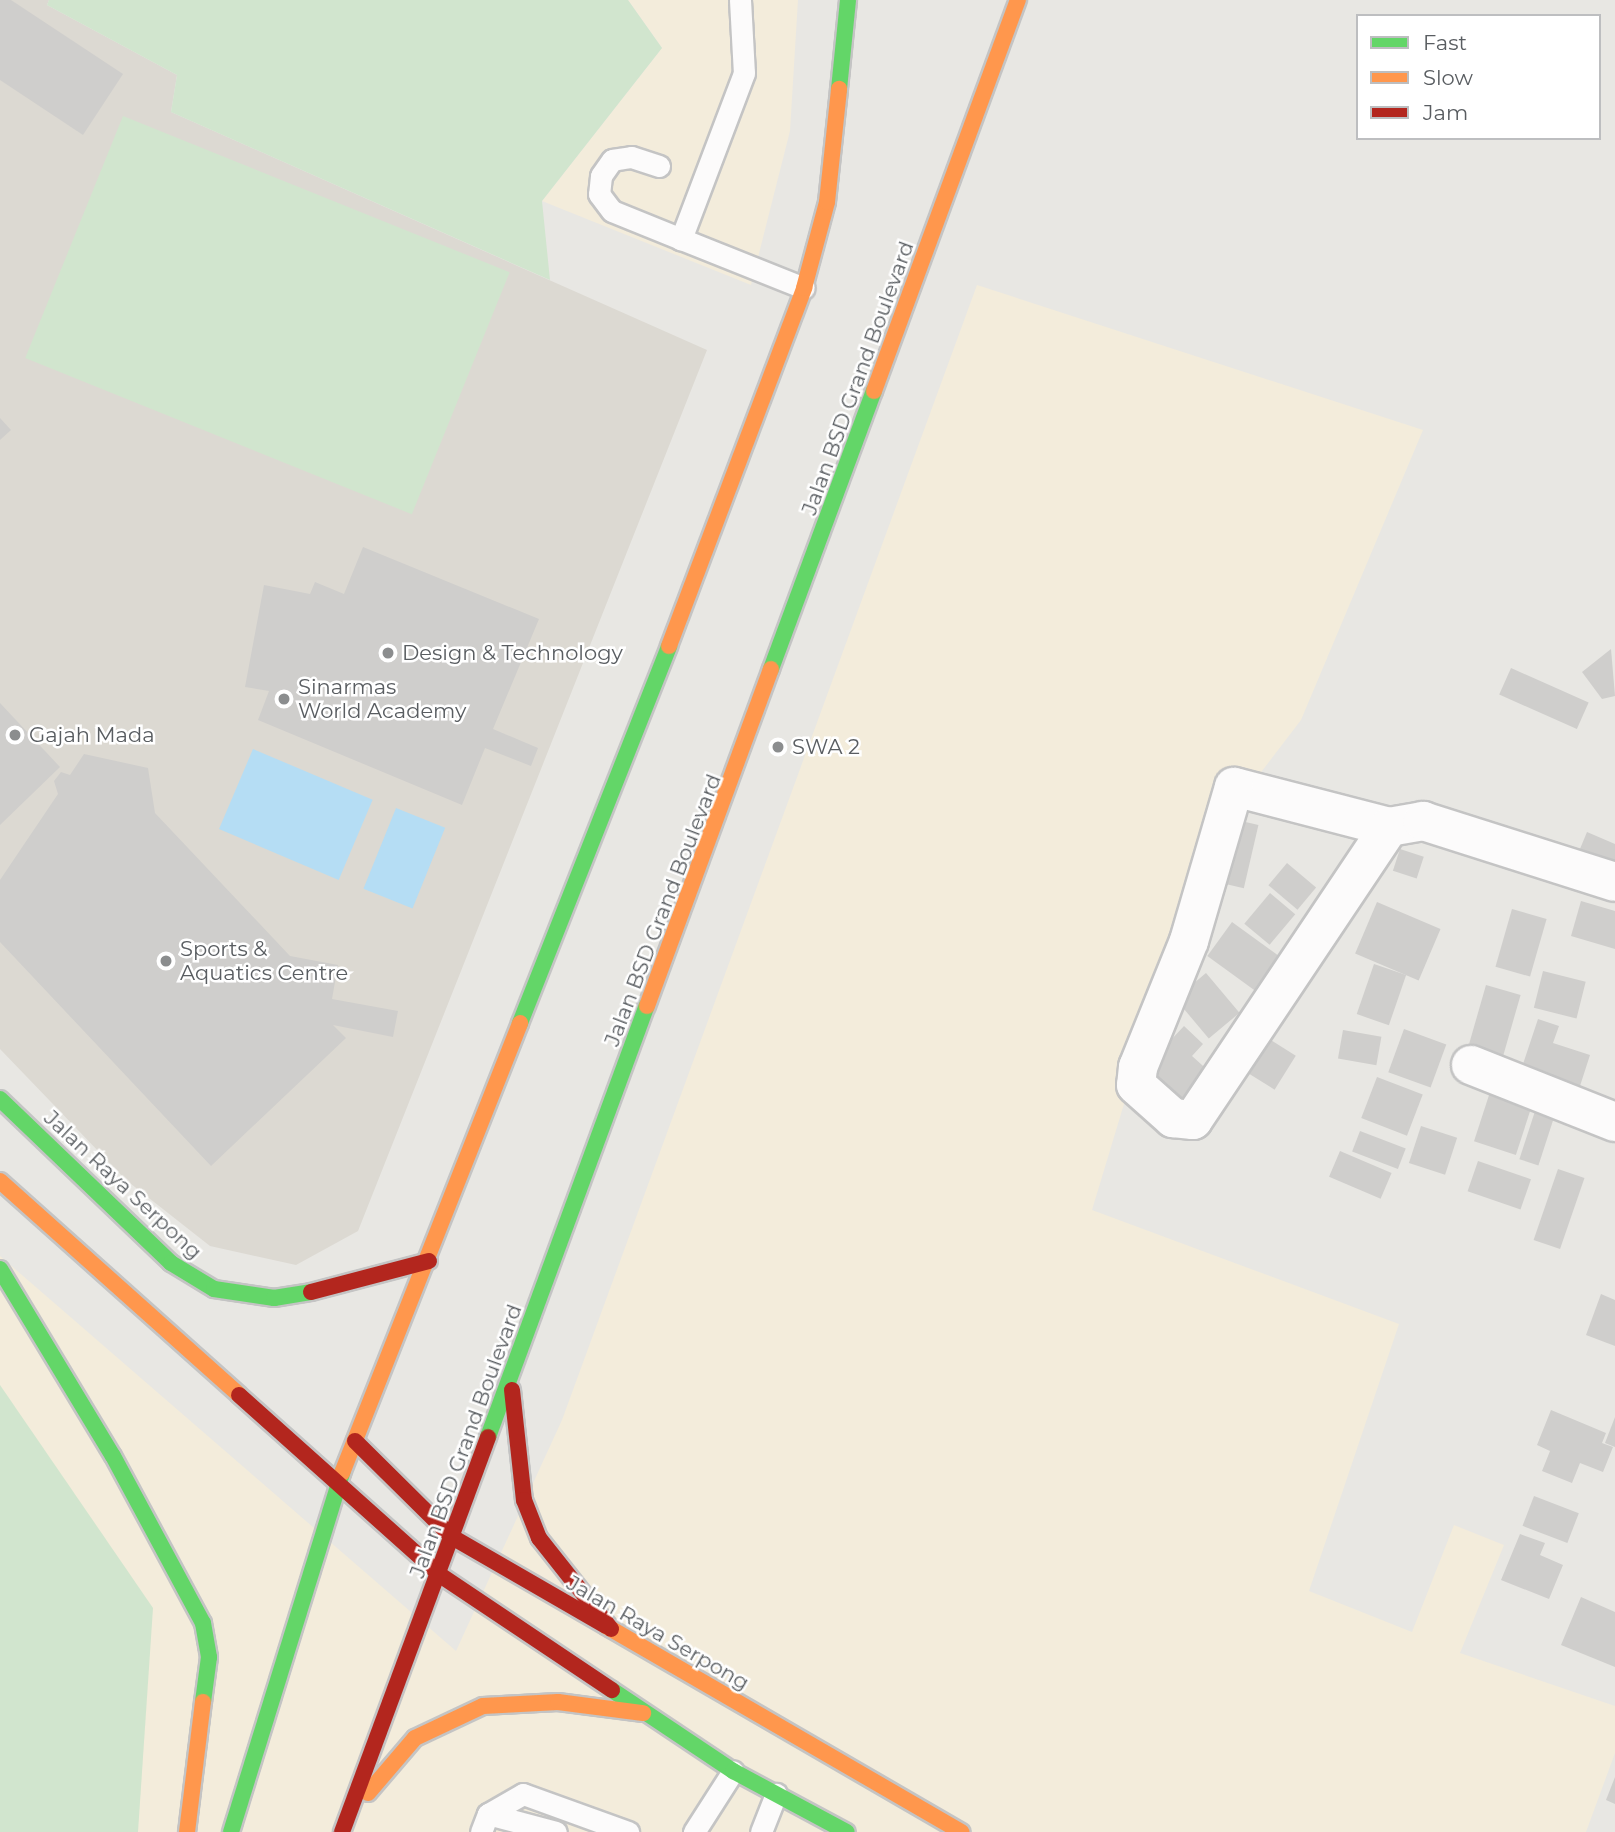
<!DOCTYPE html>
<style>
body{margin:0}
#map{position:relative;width:1615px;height:1832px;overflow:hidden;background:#e8e7e3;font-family:Montserrat,sans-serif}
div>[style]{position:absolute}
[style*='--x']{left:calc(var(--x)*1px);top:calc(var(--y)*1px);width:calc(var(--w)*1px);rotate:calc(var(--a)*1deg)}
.commercial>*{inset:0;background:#f3ecdb}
.education>*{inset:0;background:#dcd9d2}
.green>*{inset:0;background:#d1e5ce;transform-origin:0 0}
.water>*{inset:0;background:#b5ddf4;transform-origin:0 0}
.building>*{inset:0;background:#cfcecc;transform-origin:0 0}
.roads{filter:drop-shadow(2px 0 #c4c4c4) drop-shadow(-2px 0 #c4c4c4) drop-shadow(0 2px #c4c4c4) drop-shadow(0 -2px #c4c4c4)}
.lane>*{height:21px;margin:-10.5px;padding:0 10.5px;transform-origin:10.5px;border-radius:10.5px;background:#fcfbfb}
.street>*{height:38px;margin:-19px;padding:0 19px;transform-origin:19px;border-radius:19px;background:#fcfbfb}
.fast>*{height:16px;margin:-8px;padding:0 8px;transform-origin:8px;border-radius:8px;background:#63d668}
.slow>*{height:16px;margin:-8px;padding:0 8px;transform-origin:8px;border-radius:8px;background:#ff974d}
.jam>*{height:16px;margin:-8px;padding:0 8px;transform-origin:8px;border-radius:8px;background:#b3261e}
.dots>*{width:19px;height:19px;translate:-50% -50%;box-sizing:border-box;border:4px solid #fff;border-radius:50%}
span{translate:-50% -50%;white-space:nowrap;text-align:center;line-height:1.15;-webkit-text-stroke:5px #fff;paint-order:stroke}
.street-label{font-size:21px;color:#595d61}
.poi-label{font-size:21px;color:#595d61}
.left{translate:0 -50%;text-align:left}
.legend{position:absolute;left:1356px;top:14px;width:245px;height:126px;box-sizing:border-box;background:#fff;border:2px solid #bdbec0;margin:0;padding:9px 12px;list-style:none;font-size:21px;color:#595d61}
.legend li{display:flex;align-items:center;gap:14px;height:35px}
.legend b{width:35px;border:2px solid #bdbec0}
</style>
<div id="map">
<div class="commercial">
<div style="clip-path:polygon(628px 0,798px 0,790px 131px,751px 285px,542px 201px,662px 48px)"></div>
<div style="clip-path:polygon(977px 285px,1423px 430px,1301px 720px,1200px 852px,1092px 1210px,1399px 1324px,1309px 1591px,1412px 1632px,1454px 1525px,1504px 1545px,1460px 1653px,1615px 1706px,1615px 1753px,1586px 1832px,0 1832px,0 1256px,456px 1651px,562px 1420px)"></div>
</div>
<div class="education">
<div style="clip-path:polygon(0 0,49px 0,47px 5px,177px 75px,171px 112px,707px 350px,358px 1231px,296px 1265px,210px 1246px,126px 1180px,0 1049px)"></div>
</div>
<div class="green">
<div style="clip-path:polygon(49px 0,628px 0,662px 48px,542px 201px,550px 280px,171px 112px,177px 75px,47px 5px)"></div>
<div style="left:123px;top:116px;width:417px;height:261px;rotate:22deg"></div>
<div style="clip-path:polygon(0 1385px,153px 1608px,138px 1832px,0 1832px)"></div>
</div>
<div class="water">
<div style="left:253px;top:749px;width:130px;height:87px;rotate:23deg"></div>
<div style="left:396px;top:808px;width:53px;height:87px;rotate:22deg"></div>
</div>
<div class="building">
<div style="clip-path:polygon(0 0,11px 0,123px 74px,83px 135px,0 80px)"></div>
<div style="clip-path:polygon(0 418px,11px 430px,0 440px)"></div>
<div style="clip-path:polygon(363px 547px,539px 619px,493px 729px,538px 748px,531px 766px,485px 748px,462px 805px,258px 720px,269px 691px,245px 687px,264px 585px,310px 594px,315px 582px,344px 594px)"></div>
<div style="clip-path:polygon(1611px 649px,1615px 696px,1602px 699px,1582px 672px)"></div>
<div style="left:1511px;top:668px;width:85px;height:29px;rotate:24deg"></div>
<div style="clip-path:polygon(0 703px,60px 767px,0 825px)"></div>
<div style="clip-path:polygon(84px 754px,148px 768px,155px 813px,290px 956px,338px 965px,332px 999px,398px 1011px,393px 1037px,333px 1025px,346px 1038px,211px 1166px,0 942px,0 880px,58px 794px,54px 781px,61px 772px,70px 775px)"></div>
<div style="left:1237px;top:820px;width:22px;height:65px;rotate:13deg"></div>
<div style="clip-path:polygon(1587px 832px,1615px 844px,1615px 878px,1575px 861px)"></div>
<div style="left:1400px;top:849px;width:25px;height:23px;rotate:18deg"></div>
<div style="left:1287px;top:863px;width:38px;height:29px;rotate:40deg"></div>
<div style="left:1270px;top:893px;width:33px;height:40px;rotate:40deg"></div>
<div style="clip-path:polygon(1581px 901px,1615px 911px,1615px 949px,1571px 936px)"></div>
<div style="left:1377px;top:902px;width:69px;height:56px;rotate:23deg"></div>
<div style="left:1512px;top:909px;width:36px;height:60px;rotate:16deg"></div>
<div style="left:1232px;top:922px;width:66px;height:42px;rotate:36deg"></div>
<div style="left:1374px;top:964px;width:34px;height:53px;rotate:19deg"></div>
<div style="left:1543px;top:971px;width:44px;height:38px;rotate:14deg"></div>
<div style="left:1206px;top:973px;width:52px;height:40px;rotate:50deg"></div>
<div style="left:1486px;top:985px;width:36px;height:71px;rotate:16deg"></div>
<div style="clip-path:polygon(1538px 1019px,1559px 1026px,1553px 1043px,1590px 1055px,1580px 1086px,1522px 1067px)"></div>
<div style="clip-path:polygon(1184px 1026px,1203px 1044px,1192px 1056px,1212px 1074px,1179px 1109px,1140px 1073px)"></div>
<div style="left:1404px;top:1029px;width:45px;height:46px;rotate:20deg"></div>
<div style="left:1343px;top:1030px;width:39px;height:29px;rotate:10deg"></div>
<div style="left:1261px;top:1034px;width:41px;height:40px;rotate:32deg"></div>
<div style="left:1377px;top:1077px;width:49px;height:44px;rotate:21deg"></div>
<div style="left:1491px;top:1089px;width:44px;height:55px;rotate:18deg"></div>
<div style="left:1537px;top:1105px;width:20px;height:57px;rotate:18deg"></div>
<div style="left:1421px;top:1126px;width:38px;height:39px;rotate:18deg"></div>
<div style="left:1360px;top:1131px;width:49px;height:22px;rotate:21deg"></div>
<div style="left:1340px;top:1151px;width:56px;height:28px;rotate:23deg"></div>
<div style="left:1478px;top:1161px;width:56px;height:32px;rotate:19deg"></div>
<div style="left:1558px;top:1169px;width:28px;height:75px;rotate:19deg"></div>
<div style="clip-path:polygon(1601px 1294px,1615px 1300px,1615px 1346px,1586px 1335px)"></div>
<div style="clip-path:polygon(1551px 1410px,1606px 1433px,1602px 1443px,1613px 1447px,1603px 1472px,1580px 1463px,1572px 1483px,1542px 1471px,1550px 1451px,1537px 1445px)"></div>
<div style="clip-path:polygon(1615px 1417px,1615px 1447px,1605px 1443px)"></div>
<div style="left:1534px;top:1496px;width:48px;height:32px;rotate:21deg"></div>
<div style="clip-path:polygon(1520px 1534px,1545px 1543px,1540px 1555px,1563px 1565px,1549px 1599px,1501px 1580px)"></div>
<div style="clip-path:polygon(1581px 1597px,1615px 1612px,1615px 1667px,1561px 1645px)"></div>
<div style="clip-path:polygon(1615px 1777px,1615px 1804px,1606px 1800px)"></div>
</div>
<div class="roads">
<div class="lane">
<div style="--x:740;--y:0;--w:73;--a:86.9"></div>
<div style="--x:744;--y:73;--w:178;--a:110.8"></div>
<div style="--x:681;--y:239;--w:132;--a:21.7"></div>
<div style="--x:659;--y:166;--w:29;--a:-162"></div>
<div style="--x:631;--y:157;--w:19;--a:171"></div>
<div style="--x:612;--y:160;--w:19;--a:125"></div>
<div style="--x:601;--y:176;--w:18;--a:96"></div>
<div style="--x:599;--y:194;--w:21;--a:53"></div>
<div style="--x:612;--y:211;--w:74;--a:22.1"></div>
<div style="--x:488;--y:1814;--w:70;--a:14.8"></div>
<div style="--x:481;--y:1832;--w:19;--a:-69"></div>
<div style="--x:488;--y:1814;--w:40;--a:-29.7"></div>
<div style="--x:523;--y:1794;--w:112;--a:19.9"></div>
<div style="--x:694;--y:1832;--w:72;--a:-57.4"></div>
<div style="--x:761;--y:1832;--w:41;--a:-68.5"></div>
</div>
<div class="street">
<div style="--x:1389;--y:827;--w:160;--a:-165.5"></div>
<div style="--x:1234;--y:787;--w:160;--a:106.3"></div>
<div style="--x:1189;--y:941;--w:136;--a:112"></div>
<div style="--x:1138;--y:1067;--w:18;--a:96"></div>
<div style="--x:1136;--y:1085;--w:50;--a:41.7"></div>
<div style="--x:1173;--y:1118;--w:20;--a:6"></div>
<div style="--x:1193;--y:1120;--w:353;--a:-56.2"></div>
<div style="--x:1389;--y:827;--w:35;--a:-10"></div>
<div style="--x:1423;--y:821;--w:201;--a:17.6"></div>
<div style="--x:1471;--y:1065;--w:155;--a:21.6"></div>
</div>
<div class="fast">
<div style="--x:839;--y:89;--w:89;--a:-84.2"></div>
<div style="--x:771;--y:669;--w:296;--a:-69.7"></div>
<div style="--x:520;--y:1023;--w:405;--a:-68.4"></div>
<div style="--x:0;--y:1099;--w:237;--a:43.8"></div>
<div style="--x:171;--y:1263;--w:50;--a:31.2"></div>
<div style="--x:214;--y:1289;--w:61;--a:8.5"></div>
<div style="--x:274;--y:1298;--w:37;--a:-9"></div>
<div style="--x:0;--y:1269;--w:218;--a:58.9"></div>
<div style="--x:113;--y:1456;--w:190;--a:61.7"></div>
<div style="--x:203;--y:1623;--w:35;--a:80"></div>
<div style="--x:209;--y:1657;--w:45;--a:97.6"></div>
<div style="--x:488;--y:1437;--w:459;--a:-69.8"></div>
<div style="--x:612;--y:1690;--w:146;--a:33.8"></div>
<div style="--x:733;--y:1771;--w:129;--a:28.2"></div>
<div style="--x:231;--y:1832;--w:376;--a:-72.8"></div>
</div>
<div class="slow">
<div style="--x:874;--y:391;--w:417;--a:-69.8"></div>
<div style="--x:669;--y:646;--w:383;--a:-69.3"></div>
<div style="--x:804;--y:288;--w:89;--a:-75"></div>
<div style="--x:827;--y:202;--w:114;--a:-83.9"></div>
<div style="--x:647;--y:1006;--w:359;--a:-69.8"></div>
<div style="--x:0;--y:1181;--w:321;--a:41.8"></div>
<div style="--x:342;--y:1473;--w:484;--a:-68.4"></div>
<div style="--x:606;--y:1626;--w:411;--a:30.1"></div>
<div style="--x:368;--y:1793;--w:72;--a:-49.5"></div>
<div style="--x:415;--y:1738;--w:75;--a:-25.2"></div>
<div style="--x:483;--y:1706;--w:75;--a:-3.1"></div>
<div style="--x:558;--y:1702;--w:86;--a:7.4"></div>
<div style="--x:187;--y:1832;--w:131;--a:-83"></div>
</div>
<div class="jam">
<div style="--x:311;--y:1292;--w:122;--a:-14.7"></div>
<div style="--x:512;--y:1390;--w:111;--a:83.8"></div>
<div style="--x:524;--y:1500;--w:41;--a:68.5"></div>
<div style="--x:539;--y:1538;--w:116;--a:51.6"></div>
<div style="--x:239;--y:1395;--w:270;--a:41.8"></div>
<div style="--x:440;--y:1575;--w:207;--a:33.8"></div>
<div style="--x:355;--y:1441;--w:136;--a:44.7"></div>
<div style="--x:452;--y:1537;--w:178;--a:30"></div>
<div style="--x:342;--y:1832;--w:421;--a:-69.7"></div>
</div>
</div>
<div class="dots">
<div style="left:388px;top:653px;background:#8b8d8e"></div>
<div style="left:284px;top:699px;background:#8b8d8e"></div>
<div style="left:15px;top:735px;background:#8b8d8e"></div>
<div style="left:778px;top:747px;background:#8b8d8e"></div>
<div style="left:166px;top:961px;background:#8b8d8e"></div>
</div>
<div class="street-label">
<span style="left:858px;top:378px;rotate:-70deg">Jalan BSD Grand Boulevard</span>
<span style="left:663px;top:910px;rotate:-69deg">Jalan BSD Grand Boulevard</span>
<span style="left:123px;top:1185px;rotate:43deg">Jalan Raya Serpong</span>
<span style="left:466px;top:1441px;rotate:-70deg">Jalan BSD Grand Boulevard</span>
<span style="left:658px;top:1633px;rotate:30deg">Jalan Raya Serpong</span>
</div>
<div class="poi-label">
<span class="left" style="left:402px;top:653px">Design &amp; Technology</span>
<span class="left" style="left:298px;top:699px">Sinarmas<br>World Academy</span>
<span class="left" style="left:29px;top:735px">Gajah Mada</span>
<span class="left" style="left:792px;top:747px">SWA 2</span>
<span class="left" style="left:180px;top:961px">Sports &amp;<br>Aquatics Centre</span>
</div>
<ul class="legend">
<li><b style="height:9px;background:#63d668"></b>Fast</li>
<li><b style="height:9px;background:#ff974d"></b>Slow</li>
<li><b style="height:9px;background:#b3261e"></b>Jam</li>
</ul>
</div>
